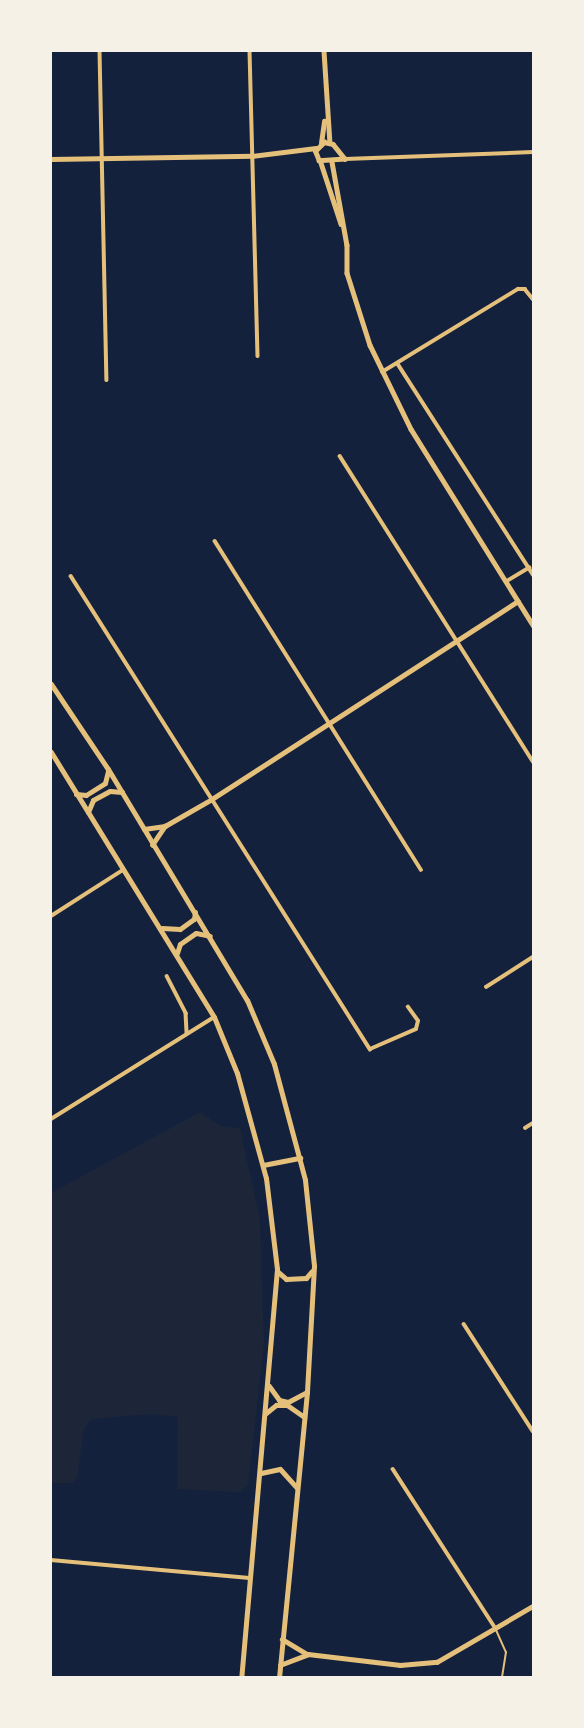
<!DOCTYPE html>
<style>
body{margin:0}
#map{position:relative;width:584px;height:1728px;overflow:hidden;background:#14213d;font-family:Commissioner,sans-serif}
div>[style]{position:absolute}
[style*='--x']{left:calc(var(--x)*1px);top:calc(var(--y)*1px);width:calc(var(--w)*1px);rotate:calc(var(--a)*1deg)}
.green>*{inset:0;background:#1d2539}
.service>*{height:2px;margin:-1px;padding:0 1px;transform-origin:1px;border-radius:1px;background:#e5c07b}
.minor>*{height:3.5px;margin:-1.75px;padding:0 1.75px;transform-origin:1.75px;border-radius:1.75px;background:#e5c07b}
.tertiary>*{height:4.5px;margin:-2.25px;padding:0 2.25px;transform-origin:2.25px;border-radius:2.25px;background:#e5c07b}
.primary>*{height:5px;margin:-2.5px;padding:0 2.5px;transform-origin:2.5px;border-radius:2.5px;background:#e5c07b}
span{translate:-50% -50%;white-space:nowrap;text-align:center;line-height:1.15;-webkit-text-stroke:5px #f6f1e7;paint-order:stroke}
.frame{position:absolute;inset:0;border:52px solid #f6f1e7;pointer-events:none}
</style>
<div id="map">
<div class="green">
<div style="clip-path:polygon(200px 1112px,221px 1126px,240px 1128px,260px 1220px,264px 1343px,248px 1485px,241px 1492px,177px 1489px,178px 1417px,151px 1414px,92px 1419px,84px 1429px,77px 1478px,72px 1483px,51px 1483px,51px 1193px)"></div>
</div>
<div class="service">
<div style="--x:496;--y:1630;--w:24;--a:66"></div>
<div style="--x:506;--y:1652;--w:25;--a:99"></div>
</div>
<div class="minor">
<div style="--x:100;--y:51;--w:329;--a:88.8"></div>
<div style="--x:250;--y:51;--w:305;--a:88.5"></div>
<div style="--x:345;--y:159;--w:188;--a:-2.1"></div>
<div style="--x:398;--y:364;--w:250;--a:57.3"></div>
<div style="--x:382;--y:372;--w:159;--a:-31.4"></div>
<div style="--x:518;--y:289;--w:7;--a:0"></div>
<div style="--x:525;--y:289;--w:13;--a:51"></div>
<div style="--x:340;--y:456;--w:361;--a:57.7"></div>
<div style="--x:215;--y:541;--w:388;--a:57.9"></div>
<div style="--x:71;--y:576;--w:560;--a:57.7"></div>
<div style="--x:370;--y:1049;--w:50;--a:-23.5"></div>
<div style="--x:416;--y:1029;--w:8;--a:-76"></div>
<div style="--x:418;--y:1021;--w:17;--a:-126"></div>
<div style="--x:507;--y:581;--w:26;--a:-31"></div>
<div style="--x:51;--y:916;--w:85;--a:-32.6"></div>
<div style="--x:167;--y:976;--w:42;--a:62.8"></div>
<div style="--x:186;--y:1013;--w:20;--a:87"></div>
<div style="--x:486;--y:987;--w:56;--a:-32.6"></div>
<div style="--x:51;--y:1119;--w:192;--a:-32"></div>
<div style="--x:525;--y:1128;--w:9;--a:-32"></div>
<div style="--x:464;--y:1324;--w:127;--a:57.2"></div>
<div style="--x:393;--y:1469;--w:190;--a:57.2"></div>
<div style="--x:51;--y:1560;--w:199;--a:5.2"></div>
</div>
<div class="tertiary">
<div style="--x:324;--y:51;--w:92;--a:86.3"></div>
<div style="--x:324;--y:142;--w:9;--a:13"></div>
<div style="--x:333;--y:144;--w:19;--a:51"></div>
<div style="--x:345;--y:159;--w:26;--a:176"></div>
<div style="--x:319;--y:161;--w:11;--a:-112"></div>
<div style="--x:315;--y:151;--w:13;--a:-45"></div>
<div style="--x:321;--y:143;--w:22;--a:-82"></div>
<div style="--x:51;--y:159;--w:201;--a:-0.9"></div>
<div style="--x:252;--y:156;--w:64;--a:-7.1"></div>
<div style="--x:332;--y:162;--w:84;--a:79.8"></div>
<div style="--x:347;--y:245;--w:28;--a:90"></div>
<div style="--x:347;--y:273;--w:76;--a:72.3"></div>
<div style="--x:370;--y:345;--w:93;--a:64"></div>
<div style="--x:411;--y:429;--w:231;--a:58.1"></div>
<div style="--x:321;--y:163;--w:64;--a:71.8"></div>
<div style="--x:144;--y:829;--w:21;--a:-8"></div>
<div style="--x:165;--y:826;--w:54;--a:-29.9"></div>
<div style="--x:212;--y:799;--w:364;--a:-32.9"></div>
<div style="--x:152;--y:845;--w:23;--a:-56"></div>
<div style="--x:282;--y:1639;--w:29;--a:31"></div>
<div style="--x:280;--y:1665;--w:30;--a:-21"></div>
<div style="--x:308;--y:1654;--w:93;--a:6.8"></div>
<div style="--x:400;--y:1665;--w:37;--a:-5"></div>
<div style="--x:437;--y:1662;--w:111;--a:-30.3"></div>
</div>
<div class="primary">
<div style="--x:51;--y:684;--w:102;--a:56.2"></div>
<div style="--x:108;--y:769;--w:270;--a:59"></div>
<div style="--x:247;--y:1000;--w:69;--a:67.1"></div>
<div style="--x:274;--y:1064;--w:120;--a:75"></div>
<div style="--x:305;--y:1180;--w:86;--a:84"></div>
<div style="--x:314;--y:1266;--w:126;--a:93.2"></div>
<div style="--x:307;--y:1392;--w:286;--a:95.6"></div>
<div style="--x:51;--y:752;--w:311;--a:58.4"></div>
<div style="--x:214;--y:1017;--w:61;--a:67.7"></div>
<div style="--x:237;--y:1073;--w:109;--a:74.6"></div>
<div style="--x:266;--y:1178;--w:92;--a:83.1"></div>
<div style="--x:277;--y:1269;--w:410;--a:95"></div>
<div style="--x:76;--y:794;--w:10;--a:6"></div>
<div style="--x:86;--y:795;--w:22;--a:-32"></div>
<div style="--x:105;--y:783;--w:12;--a:-76"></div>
<div style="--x:88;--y:812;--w:13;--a:-67"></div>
<div style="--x:93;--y:800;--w:19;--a:-28"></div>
<div style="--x:110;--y:791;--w:12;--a:5"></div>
<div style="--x:162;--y:928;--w:18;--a:3"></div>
<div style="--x:180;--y:929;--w:17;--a:-36"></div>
<div style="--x:194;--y:919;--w:7;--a:-82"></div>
<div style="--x:177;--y:953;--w:9;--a:-72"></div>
<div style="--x:180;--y:944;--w:19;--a:-35"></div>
<div style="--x:196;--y:933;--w:14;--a:12"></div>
<div style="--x:263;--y:1165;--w:38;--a:-11"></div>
<div style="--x:278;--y:1272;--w:11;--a:41"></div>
<div style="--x:286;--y:1279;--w:20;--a:-3"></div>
<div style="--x:306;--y:1278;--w:9;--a:-49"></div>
<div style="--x:269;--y:1386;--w:17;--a:54"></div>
<div style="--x:279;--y:1400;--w:9;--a:13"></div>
<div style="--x:288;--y:1402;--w:21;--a:-28"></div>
<div style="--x:266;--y:1413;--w:13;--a:-39"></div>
<div style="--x:276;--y:1405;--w:11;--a:0"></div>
<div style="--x:287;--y:1405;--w:21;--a:35"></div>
<div style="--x:261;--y:1473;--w:19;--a:-12"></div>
<div style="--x:280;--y:1469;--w:25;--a:48"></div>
</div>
<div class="frame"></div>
</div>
